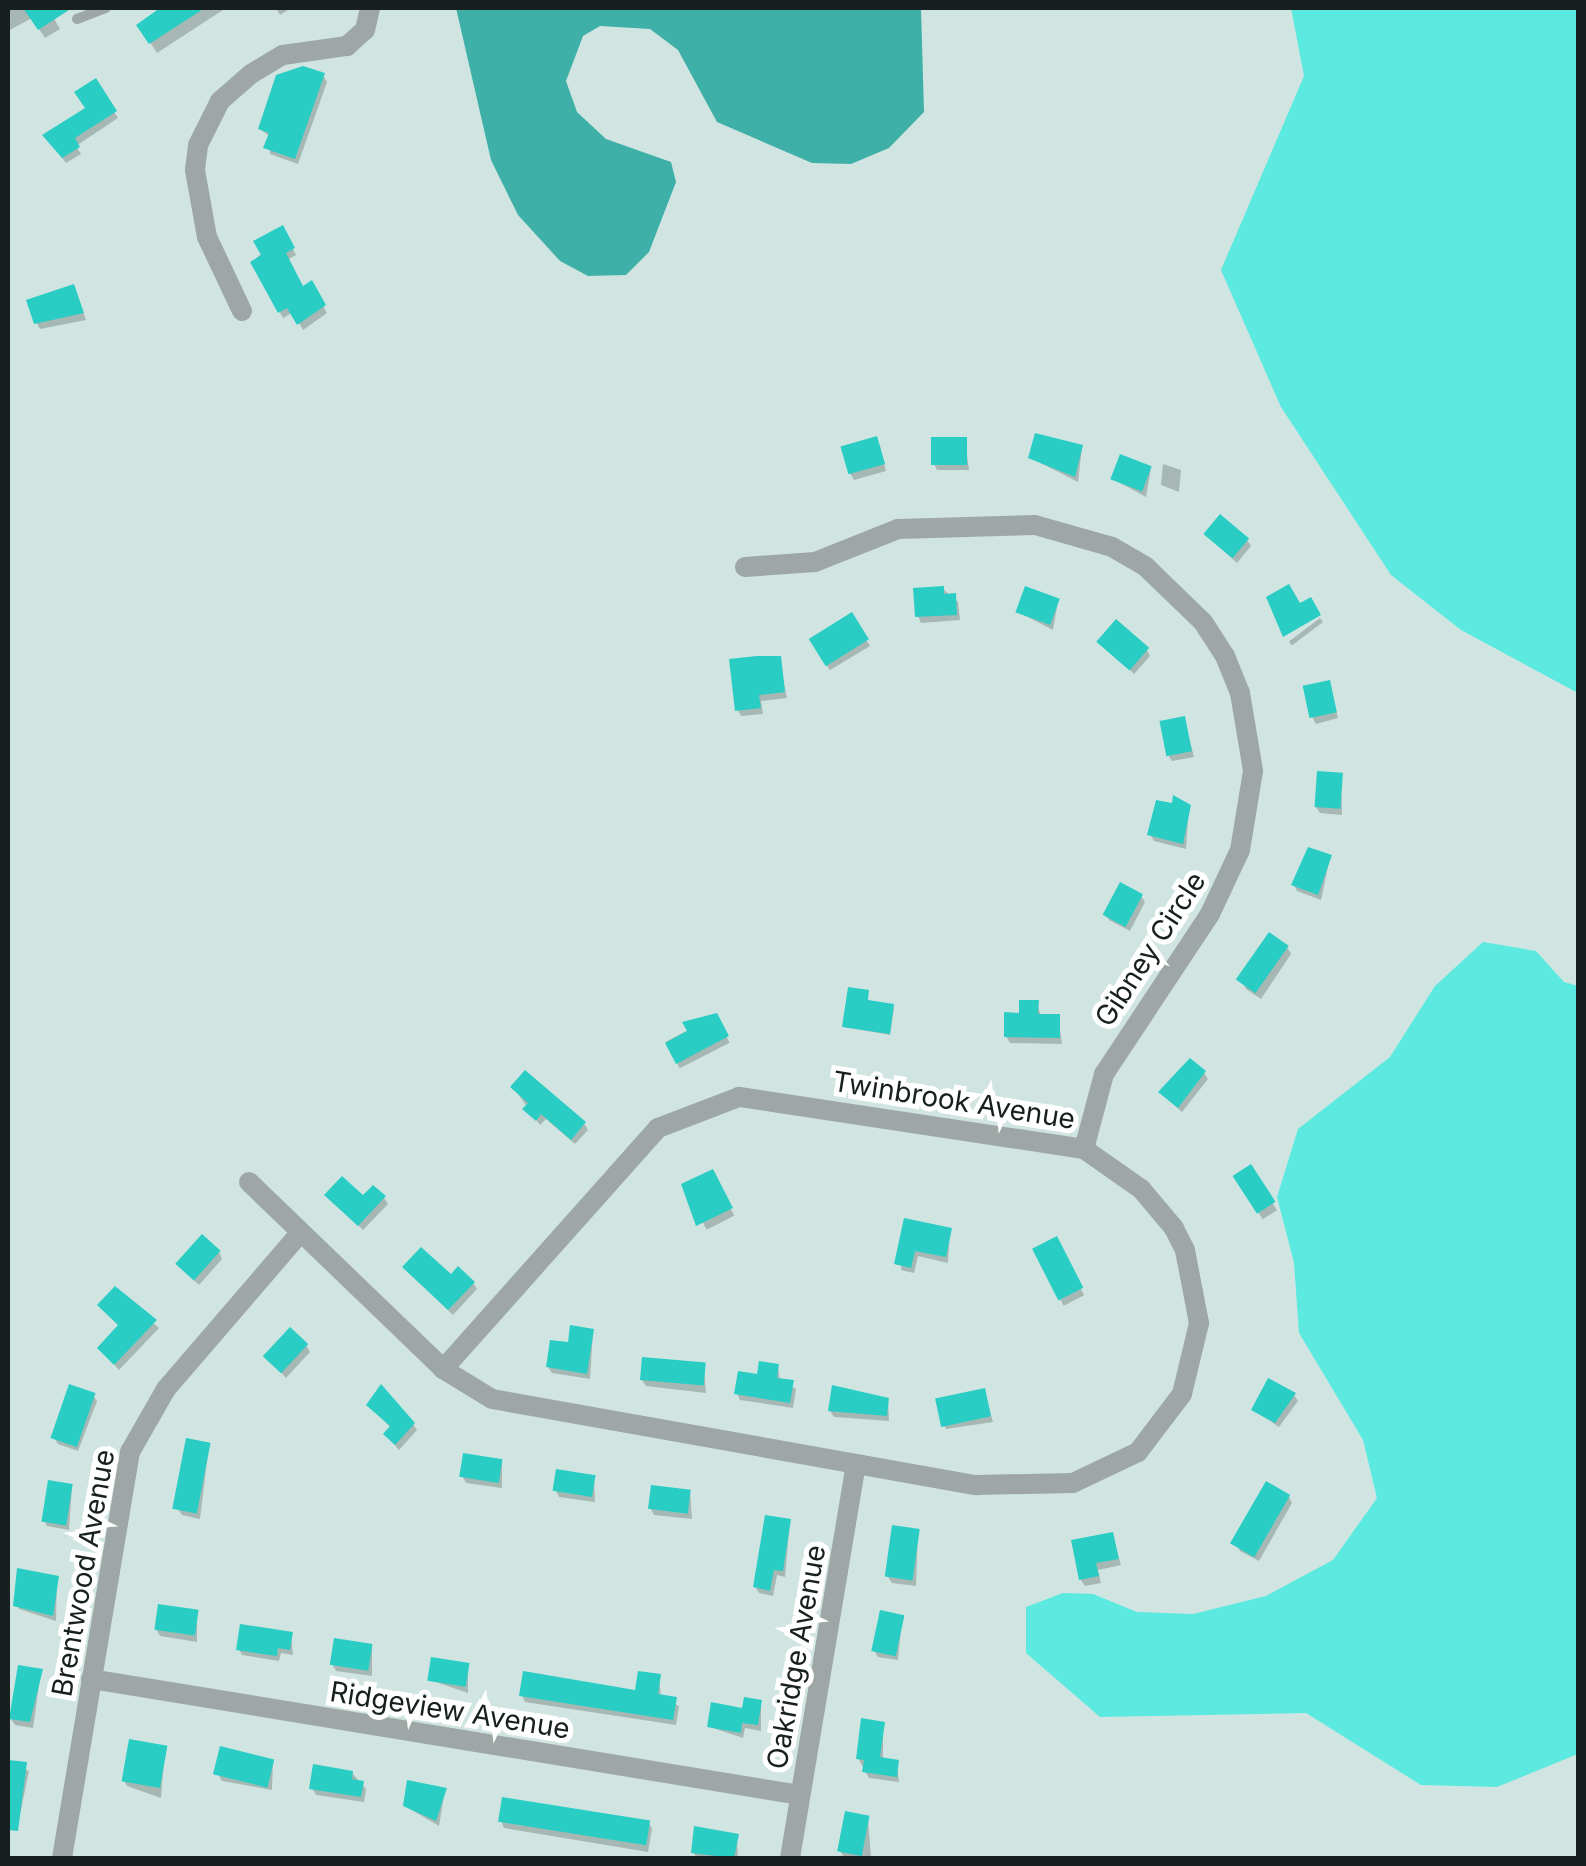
<!DOCTYPE html>
<style>
body{margin:0}
#map{position:relative;width:1586px;height:1866px;overflow:hidden;background:#d0e5e2;font-family:Inter,sans-serif}
div>[style]{position:absolute}
[style*='--x']{left:calc(var(--x)*1px);top:calc(var(--y)*1px);width:calc(var(--w)*1px);rotate:calc(var(--a)*1deg)}
.green>*{inset:0;background:#5ce9df}
.water>*{inset:0;background:#3fb0a7}
.shadow>*{inset:0;background:#0003;transform-origin:0 0}
.building>*{inset:0;background:#29cdc3;transform-origin:0 0}
.lane>*{height:10px;margin:-5px;padding:0 5px;transform-origin:5px;border-radius:5px;background:#9ea7a6}
.street>*{height:20px;margin:-10px;padding:0 10px;transform-origin:10px;border-radius:10px;background:#9ea7a6}
span{translate:-50% -50%;white-space:nowrap;text-align:center;line-height:1.15;-webkit-text-stroke:10px #fff;paint-order:stroke}
.street-label{font-size:28px;color:#18201f}
.frame{position:absolute;inset:0;border:10px solid #18201f;pointer-events:none}
</style>
<div id="map">
<div class="green">
<div style="clip-path:polygon(1291px 8px,1578px 8px,1578px 693px,1461px 630px,1391px 575px,1281px 407px,1221px 270px,1304px 76px)"></div>
<div style="clip-path:polygon(1483px 942px,1536px 951px,1564px 982px,1578px 986px,1578px 1754px,1497px 1787px,1421px 1785px,1306px 1713px,1100px 1717px,1026px 1653px,1026px 1607px,1063px 1593px,1093px 1594px,1137px 1612px,1193px 1614px,1266px 1596px,1333px 1560px,1377px 1498px,1363px 1440px,1299px 1333px,1294px 1263px,1277px 1197px,1298px 1129px,1390px 1057px,1435px 986px)"></div>
</div>
<div class="water">
<div style="clip-path:polygon(456px 8px,921px 8px,924px 112px,889px 148px,851px 164px,812px 163px,717px 122px,678px 50px,650px 29px,600px 26px,583px 36px,566px 81px,577px 112px,606px 139px,671px 162px,676px 182px,649px 252px,626px 275px,588px 276px,560px 261px,518px 215px,491px 160px)"></div>
</div>
<div class="shadow">
<div style="clip-path:polygon(8px 8px,48px 8px,60px 29px,45px 38px,32px 18px,8px 31px)"></div>
<div style="clip-path:polygon(160px 8px,226px 8px,157px 53px,139px 25px)"></div>
<div style="clip-path:polygon(276px 8px,291px 8px,280px 15px)"></div>
<div style="clip-path:polygon(323px 75px,327px 82px,298px 164px,270px 154px,270px 137px,260px 129px)"></div>
<div style="clip-path:polygon(95px 81px,118px 118px,76px 146px,81px 154px,66px 163px,46px 136px,88px 110px)"></div>
<div style="clip-path:polygon(282px 228px,296px 255px,287px 260px,303px 289px,311px 284px,327px 313px,303px 330px,293px 312px,283px 318px,253px 263px)"></div>
<div style="clip-path:polygon(76px 293px,86px 320px,40px 329px,36px 322px)"></div>
<div style="clip-path:polygon(965px 440px,969px 470px,937px 470px,934px 464px)"></div>
<div style="clip-path:polygon(880px 446px,886px 471px,854px 480px,850px 473px)"></div>
<div style="clip-path:polygon(1082px 447px,1078px 482px,1031px 458px)"></div>
<div style="clip-path:polygon(1163px 464px,1181px 470px,1179px 492px,1161px 485px)"></div>
<div style="clip-path:polygon(1151px 468px,1146px 497px,1113px 479px)"></div>
<div style="clip-path:polygon(1206px 534px,1247px 540px,1251px 546px,1237px 563px)"></div>
<div style="clip-path:polygon(942px 588px,958px 602px,960px 620px,921px 623px,918px 616px)"></div>
<div style="clip-path:polygon(1058px 601px,1053px 630px,1018px 612px)"></div>
<div style="left:852px;top:616px;width:35px;height:47px;rotate:59deg"></div>
<div style="left:1320px;top:618px;width:5px;height:39px;rotate:53deg"></div>
<div style="clip-path:polygon(1100px 641px,1147px 650px,1150px 656px,1134px 674px)"></div>
<div style="clip-path:polygon(779px 659px,787px 698px,761px 701px,763px 714px,741px 716px,738px 710px)"></div>
<div style="clip-path:polygon(1329px 683px,1338px 718px,1316px 724px,1312px 717px)"></div>
<div style="clip-path:polygon(1184px 719px,1194px 757px,1172px 761px,1168px 755px)"></div>
<div style="clip-path:polygon(1341px 776px,1342px 815px,1320px 813px,1316px 807px)"></div>
<div style="clip-path:polygon(1189px 806px,1186px 849px,1154px 841px,1150px 834px)"></div>
<div style="clip-path:polygon(1330px 857px,1321px 900px,1297px 891px,1294px 885px)"></div>
<div style="clip-path:polygon(1141px 896px,1145px 902px,1130px 931px,1109px 920px,1105px 914px)"></div>
<div style="clip-path:polygon(1287px 947px,1291px 954px,1261px 999px,1246px 989px,1242px 982px)"></div>
<div style="clip-path:polygon(867px 992px,868px 1002px,894px 1008px,890px 1035px,845px 1027px)"></div>
<div style="clip-path:polygon(1037px 1003px,1041px 1016px,1058px 1016px,1062px 1044px,1010px 1043px,1006px 1036px)"></div>
<div style="left:716px;top:1016px;width:30px;height:56px;rotate:63deg"></div>
<div style="clip-path:polygon(1204px 1073px,1208px 1079px,1182px 1112px,1161px 1093px)"></div>
<div style="clip-path:polygon(513px 1087px,584px 1123px,588px 1130px,575px 1144px,546px 1119px,540px 1125px)"></div>
<div style="left:1250px;top:1167px;width:51px;height:17px;rotate:58deg"></div>
<div style="left:712px;top:1172px;width:49px;height:31px;rotate:63deg"></div>
<div style="clip-path:polygon(328px 1195px,384px 1198px,388px 1204px,363px 1230px)"></div>
<div style="clip-path:polygon(906px 1221px,950px 1230px,948px 1263px,918px 1256px,914px 1273px,901px 1270px)"></div>
<div style="left:1056px;top:1240px;width:62px;height:23px;rotate:63deg"></div>
<div style="clip-path:polygon(219px 1252px,222px 1259px,199px 1285px,178px 1265px)"></div>
<div style="clip-path:polygon(405px 1268px,473px 1283px,477px 1289px,453px 1315px)"></div>
<div style="clip-path:polygon(115px 1289px,159px 1328px,119px 1370px,100px 1348px,120px 1327px,100px 1305px)"></div>
<div style="clip-path:polygon(593px 1331px,590px 1379px,552px 1373px,548px 1367px)"></div>
<div style="clip-path:polygon(306px 1345px,310px 1352px,286px 1378px,266px 1356px)"></div>
<div style="clip-path:polygon(704px 1366px,706px 1393px,646px 1386px,642px 1380px)"></div>
<div style="clip-path:polygon(778px 1366px,780px 1381px,796px 1389px,793px 1408px,740px 1400px,737px 1393px)"></div>
<div style="clip-path:polygon(984px 1391px,993px 1422px,946px 1429px,943px 1423px)"></div>
<div style="clip-path:polygon(93px 1395px,97px 1401px,78px 1451px,58px 1444px,54px 1438px)"></div>
<div style="clip-path:polygon(1294px 1395px,1298px 1401px,1279px 1427px,1254px 1410px)"></div>
<div style="clip-path:polygon(888px 1400px,889px 1421px,834px 1417px,830px 1411px)"></div>
<div style="clip-path:polygon(369px 1405px,413px 1424px,417px 1430px,399px 1450px,386px 1435px,391px 1428px)"></div>
<div style="clip-path:polygon(209px 1445px,200px 1519px,182px 1515px,178px 1509px)"></div>
<div style="clip-path:polygon(502px 1461px,502px 1488px,466px 1483px,462px 1476px)"></div>
<div style="clip-path:polygon(594px 1477px,595px 1502px,559px 1497px,556px 1491px)"></div>
<div style="clip-path:polygon(72px 1486px,69px 1530px,47px 1526px,44px 1520px)"></div>
<div style="clip-path:polygon(690px 1492px,692px 1519px,654px 1515px,651px 1509px)"></div>
<div style="clip-path:polygon(1289px 1497px,1292px 1503px,1259px 1561px,1240px 1551px,1237px 1545px)"></div>
<div style="clip-path:polygon(790px 1521px,785px 1577px,777px 1575px,773px 1596px,759px 1593px,755px 1587px)"></div>
<div style="clip-path:polygon(918px 1531px,916px 1586px,892px 1583px,888px 1577px)"></div>
<div style="clip-path:polygon(1112px 1535px,1121px 1565px,1098px 1570px,1101px 1583px,1085px 1586px,1081px 1580px)"></div>
<div style="clip-path:polygon(57px 1578px,56px 1621px,19px 1609px,15px 1602px)"></div>
<div style="clip-path:polygon(197px 1612px,197px 1642px,160px 1636px,156px 1629px)"></div>
<div style="clip-path:polygon(902px 1617px,898px 1660px,878px 1657px,874px 1650px)"></div>
<div style="clip-path:polygon(291px 1635px,293px 1655px,281px 1653px,279px 1661px,242px 1655px,239px 1649px)"></div>
<div style="clip-path:polygon(372px 1647px,372px 1676px,336px 1671px,332px 1664px)"></div>
<div style="clip-path:polygon(468px 1665px,468px 1693px,430px 1680px)"></div>
<div style="clip-path:polygon(41px 1671px,33px 1728px,15px 1725px,11px 1719px)"></div>
<div style="clip-path:polygon(659px 1676px,661px 1697px,679px 1706px,676px 1725px,525px 1702px,522px 1695px,637px 1693px)"></div>
<div style="clip-path:polygon(761px 1702px,761px 1731px,745px 1728px,743px 1738px,710px 1727px)"></div>
<div style="clip-path:polygon(883px 1724px,883px 1760px,897px 1762px,899px 1782px,869px 1778px,858px 1758px)"></div>
<div style="clip-path:polygon(165px 1748px,161px 1798px,127px 1786px,124px 1780px)"></div>
<div style="clip-path:polygon(273px 1761px,272px 1790px,222px 1781px,218px 1774px)"></div>
<div style="clip-path:polygon(8px 1762px,29px 1771px,18px 1824px,8px 1822px)"></div>
<div style="clip-path:polygon(352px 1773px,366px 1789px,364px 1802px,316px 1795px,312px 1788px)"></div>
<div style="clip-path:polygon(445px 1790px,439px 1826px,405px 1806px)"></div>
<div style="clip-path:polygon(868px 1818px,871px 1858px,844px 1857px,840px 1851px)"></div>
<div style="clip-path:polygon(501px 1821px,649px 1823px,652px 1829px,648px 1852px,504px 1828px)"></div>
<div style="clip-path:polygon(737px 1837px,738px 1858px,697px 1858px,693px 1852px)"></div>
</div>
<div class="building">
<div style="clip-path:polygon(23px 8px,72px 8px,38px 30px)"></div>
<div style="clip-path:polygon(160px 8px,205px 8px,149px 44px,136px 25px)"></div>
<div style="clip-path:polygon(303px 66px,325px 73px,295px 159px,263px 148px,269px 133px,258px 129px,276px 75px)"></div>
<div style="clip-path:polygon(96px 78px,117px 111px,75px 138px,80px 147px,62px 158px,42px 135px,85px 108px,74px 92px)"></div>
<div style="clip-path:polygon(283px 225px,295px 248px,286px 253px,303px 286px,312px 280px,326px 305px,297px 325px,287px 308px,278px 313px,250px 262px,261px 255px,253px 241px)"></div>
<div style="clip-path:polygon(74px 284px,84px 313px,34px 324px,26px 300px)"></div>
<div style="clip-path:polygon(1035px 433px,1083px 445px,1075px 477px,1028px 458px)"></div>
<div style="left:877px;top:436px;width:29px;height:38px;rotate:74deg"></div>
<div style="left:931px;top:437px;width:36px;height:28px"></div>
<div style="left:1120px;top:454px;width:34px;height:27px;rotate:21deg"></div>
<div style="left:1220px;top:514px;width:38px;height:26px;rotate:40deg"></div>
<div style="clip-path:polygon(1289px 584px,1300px 603px,1311px 597px,1321px 615px,1283px 637px,1266px 597px)"></div>
<div style="clip-path:polygon(944px 586px,944px 594px,956px 593px,957px 615px,915px 617px,913px 588px)"></div>
<div style="left:1025px;top:586px;width:37px;height:28px;rotate:20deg"></div>
<div style="left:852px;top:612px;width:32px;height:51px;rotate:58deg"></div>
<div style="left:1116px;top:619px;width:44px;height:30px;rotate:41deg"></div>
<div style="clip-path:polygon(757px 656px,781px 656px,785px 692px,759px 695px,761px 708px,735px 711px,729px 659px)"></div>
<div style="left:1330px;top:680px;width:33px;height:28px;rotate:78deg"></div>
<div style="left:1185px;top:716px;width:36px;height:26px;rotate:79deg"></div>
<div style="left:1317px;top:771px;width:26px;height:36px;rotate:4deg"></div>
<div style="clip-path:polygon(1173px 795px,1191px 805px,1183px 844px,1147px 835px,1156px 800px,1172px 803px)"></div>
<div style="clip-path:polygon(1308px 847px,1332px 855px,1318px 895px,1291px 885px)"></div>
<div style="left:1120px;top:882px;width:26px;height:37px;rotate:28deg"></div>
<div style="left:1269px;top:932px;width:24px;height:58px;rotate:35deg"></div>
<div style="clip-path:polygon(848px 987px,869px 990px,868px 1000px,894px 1004px,890px 1034px,842px 1027px)"></div>
<div style="clip-path:polygon(1019px 1000px,1039px 1000px,1038px 1014px,1060px 1014px,1060px 1038px,1004px 1037px,1004px 1012px,1019px 1013px)"></div>
<div style="clip-path:polygon(717px 1013px,729px 1036px,676px 1064px,665px 1043px,687px 1031px,682px 1022px)"></div>
<div style="clip-path:polygon(1190px 1058px,1206px 1071px,1178px 1108px,1158px 1092px)"></div>
<div style="clip-path:polygon(525px 1070px,586px 1122px,571px 1140px,541px 1114px,536px 1121px,522px 1109px,528px 1103px,510px 1087px)"></div>
<div style="left:1251px;top:1164px;width:45px;height:22px;rotate:57deg"></div>
<div style="clip-path:polygon(713px 1169px,733px 1208px,696px 1226px,681px 1184px)"></div>
<div style="clip-path:polygon(342px 1176px,363px 1195px,373px 1185px,386px 1196px,358px 1226px,324px 1195px)"></div>
<div style="clip-path:polygon(904px 1218px,952px 1228px,946px 1257px,915px 1251px,911px 1268px,894px 1264px)"></div>
<div style="left:202px;top:1234px;width:25px;height:40px;rotate:42deg"></div>
<div style="left:1057px;top:1236px;width:58px;height:28px;rotate:63deg"></div>
<div style="clip-path:polygon(421px 1247px,451px 1274px,458px 1266px,475px 1282px,448px 1310px,402px 1267px)"></div>
<div style="clip-path:polygon(115px 1286px,157px 1320px,114px 1365px,97px 1348px,118px 1325px,97px 1305px)"></div>
<div style="clip-path:polygon(570px 1325px,594px 1329px,587px 1374px,546px 1367px,550px 1340px,568px 1342px)"></div>
<div style="left:290px;top:1327px;width:25px;height:40px;rotate:43deg"></div>
<div style="left:642px;top:1357px;width:64px;height:23px;rotate:5deg"></div>
<div style="clip-path:polygon(759px 1361px,779px 1364px,777px 1378px,794px 1380px,790px 1403px,734px 1394px,738px 1371px,757px 1374px)"></div>
<div style="clip-path:polygon(1268px 1378px,1296px 1393px,1275px 1423px,1251px 1410px)"></div>
<div style="left:69px;top:1384px;width:28px;height:57px;rotate:19deg"></div>
<div style="clip-path:polygon(381px 1384px,415px 1423px,395px 1445px,383px 1434px,390px 1426px,366px 1405px)"></div>
<div style="clip-path:polygon(832px 1385px,889px 1398px,887px 1416px,828px 1411px)"></div>
<div style="left:985px;top:1388px;width:29px;height:51px;rotate:78deg"></div>
<div style="left:186px;top:1438px;width:25px;height:72px;rotate:11deg"></div>
<div style="left:463px;top:1453px;width:40px;height:24px;rotate:9deg"></div>
<div style="left:556px;top:1469px;width:40px;height:22px;rotate:9deg"></div>
<div style="left:48px;top:1480px;width:25px;height:42px;rotate:9deg"></div>
<div style="left:1266px;top:1481px;width:28px;height:72px;rotate:30deg"></div>
<div style="left:651px;top:1485px;width:40px;height:24px;rotate:7deg"></div>
<div style="clip-path:polygon(765px 1515px,791px 1519px,783px 1571px,774px 1570px,770px 1591px,753px 1587px)"></div>
<div style="left:892px;top:1525px;width:28px;height:52px;rotate:8deg"></div>
<div style="clip-path:polygon(1113px 1532px,1119px 1559px,1096px 1563px,1099px 1576px,1079px 1580px,1071px 1540px)"></div>
<div style="clip-path:polygon(17px 1568px,59px 1576px,53px 1616px,13px 1606px)"></div>
<div style="left:158px;top:1604px;width:41px;height:26px;rotate:8deg"></div>
<div style="left:880px;top:1610px;width:25px;height:42px;rotate:12deg"></div>
<div style="clip-path:polygon(240px 1624px,293px 1632px,290px 1650px,278px 1648px,277px 1656px,236px 1650px)"></div>
<div style="left:334px;top:1638px;width:39px;height:27px;rotate:9deg"></div>
<div style="left:431px;top:1657px;width:39px;height:24px;rotate:9deg"></div>
<div style="clip-path:polygon(18px 1665px,43px 1669px,30px 1722px,9px 1719px)"></div>
<div style="clip-path:polygon(523px 1671px,635px 1690px,638px 1671px,661px 1674px,658px 1694px,677px 1697px,673px 1720px,519px 1696px)"></div>
<div style="clip-path:polygon(744px 1697px,762px 1700px,758px 1725px,742px 1723px,741px 1733px,707px 1727px,711px 1702px,742px 1708px)"></div>
<div style="clip-path:polygon(861px 1718px,885px 1722px,880px 1757px,899px 1760px,897px 1777px,862px 1772px,864px 1760px,856px 1759px)"></div>
<div style="left:129px;top:1739px;width:39px;height:43px;rotate:10deg"></div>
<div style="left:220px;top:1746px;width:56px;height:29px;rotate:14deg"></div>
<div style="clip-path:polygon(8px 1760px,27px 1762px,18px 1831px,8px 1830px)"></div>
<div style="clip-path:polygon(313px 1764px,353px 1771px,352px 1779px,364px 1781px,361px 1797px,309px 1789px)"></div>
<div style="clip-path:polygon(407px 1780px,447px 1788px,436px 1821px,403px 1806px)"></div>
<div style="left:502px;top:1797px;width:150px;height:25px;rotate:9deg"></div>
<div style="left:845px;top:1811px;width:25px;height:41px;rotate:11deg"></div>
<div style="clip-path:polygon(694px 1826px,739px 1834px,734px 1858px,691px 1853px)"></div>
</div>
<div class="lane">
<div style="--x:77;--y:19;--w:31;--a:-21"></div>
</div>
<div class="street">
<div style="--x:242;--y:311;--w:82;--a:-115.3"></div>
<div style="--x:207;--y:237;--w:68;--a:-100.2"></div>
<div style="--x:195;--y:170;--w:25;--a:-83"></div>
<div style="--x:198;--y:145;--w:49;--a:-63.4"></div>
<div style="--x:220;--y:101;--w:41;--a:-41.1"></div>
<div style="--x:251;--y:74;--w:37;--a:-31"></div>
<div style="--x:283;--y:55;--w:65;--a:-8"></div>
<div style="--x:347;--y:46;--w:24;--a:-42"></div>
<div style="--x:365;--y:30;--w:23;--a:-77"></div>
<div style="--x:745;--y:567;--w:70;--a:-4.1"></div>
<div style="--x:815;--y:562;--w:89;--a:-21.7"></div>
<div style="--x:898;--y:529;--w:137;--a:-1.7"></div>
<div style="--x:1035;--y:525;--w:80;--a:15.9"></div>
<div style="--x:1112;--y:547;--w:39;--a:30"></div>
<div style="--x:1146;--y:567;--w:79;--a:44"></div>
<div style="--x:1203;--y:622;--w:40;--a:57.1"></div>
<div style="--x:1225;--y:656;--w:40;--a:68"></div>
<div style="--x:1240;--y:693;--w:79;--a:80.5"></div>
<div style="--x:1253;--y:771;--w:80;--a:99.3"></div>
<div style="--x:1240;--y:850;--w:71;--a:115.1"></div>
<div style="--x:1210;--y:914;--w:192;--a:123.5"></div>
<div style="--x:1104;--y:1074;--w:78;--a:104.9"></div>
<div style="--x:249;--y:1182;--w:269;--a:43.9"></div>
<div style="--x:443;--y:1369;--w:57;--a:31.5"></div>
<div style="--x:492;--y:1399;--w:492;--a:10.1"></div>
<div style="--x:976;--y:1485;--w:97;--a:-1.2"></div>
<div style="--x:1073;--y:1483;--w:72;--a:-25.5"></div>
<div style="--x:1138;--y:1452;--w:73;--a:-52.8"></div>
<div style="--x:1182;--y:1394;--w:73;--a:-76.5"></div>
<div style="--x:1199;--y:1323;--w:74;--a:-100.9"></div>
<div style="--x:1185;--y:1250;--w:25;--a:-117"></div>
<div style="--x:1174;--y:1228;--w:51;--a:-130.2"></div>
<div style="--x:1141;--y:1189;--w:70;--a:-144.9"></div>
<div style="--x:1084;--y:1149;--w:349;--a:-171.4"></div>
<div style="--x:739;--y:1097;--w:87;--a:159.1"></div>
<div style="--x:658;--y:1128;--w:323;--a:131.7"></div>
<div style="--x:91;--y:1679;--w:718;--a:9.29"></div>
<div style="--x:62;--y:1858;--w:412;--a:-80.5"></div>
<div style="--x:130;--y:1452;--w:73;--a:-60.3"></div>
<div style="--x:166;--y:1389;--w:206;--a:-49.3"></div>
<div style="--x:790;--y:1858;--w:399;--a:-80.5"></div>
</div>
<div class="street-label">
<span style="left:1150px;top:949px;rotate:-57deg">Gibney Circle</span>
<span style="left:954px;top:1100px;rotate:9deg">Twinbrook Avenue</span>
<span style="left:83px;top:1573px;rotate:-80deg">Brentwood Avenue</span>
<span style="left:796px;top:1657px;rotate:-80deg">Oakridge Avenue</span>
<span style="left:450px;top:1710px;rotate:9deg">Ridgeview Avenue</span>
</div>
<div class="frame"></div>
</div>
